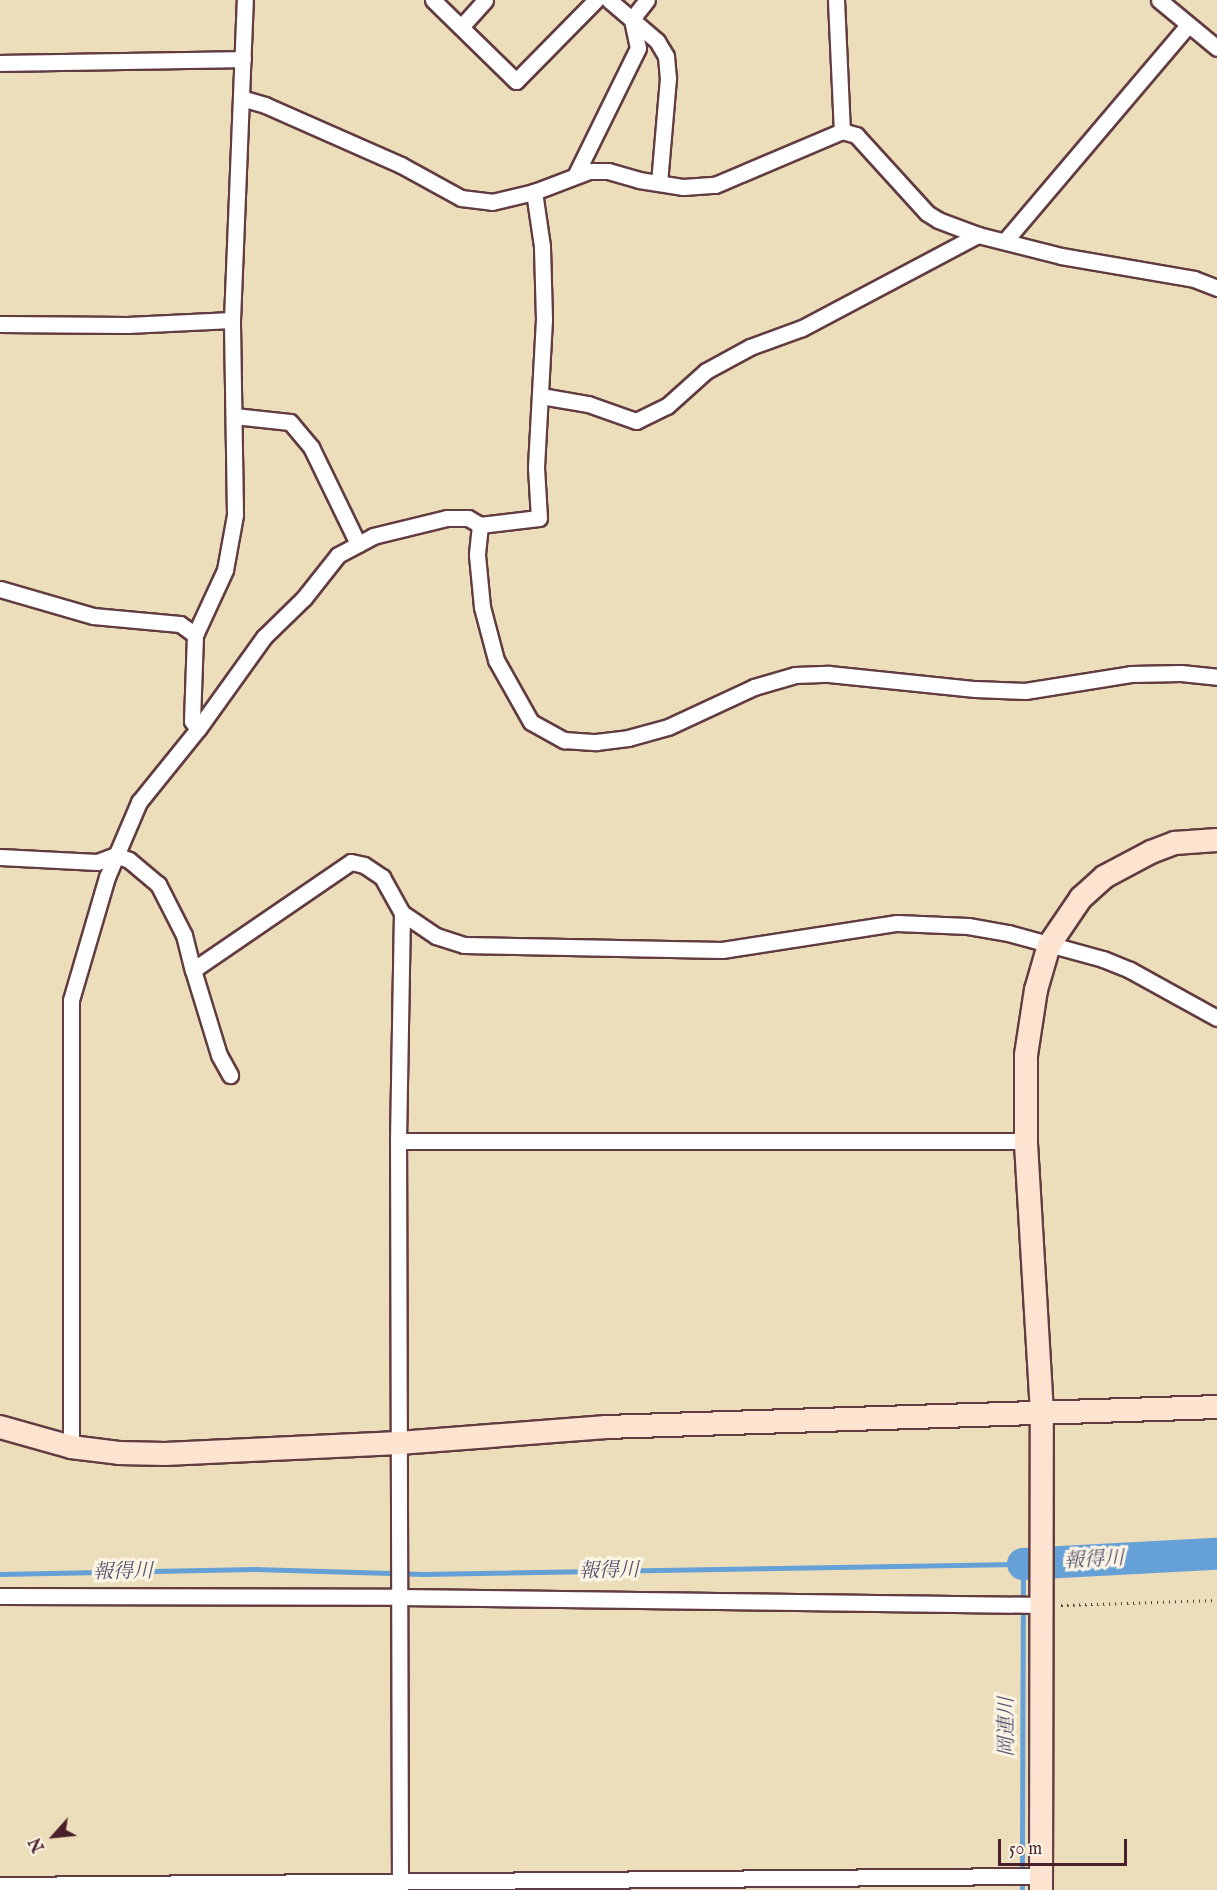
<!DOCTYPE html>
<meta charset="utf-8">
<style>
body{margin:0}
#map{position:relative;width:1217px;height:1890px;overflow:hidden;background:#eddebb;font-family:"IM FELL English","Noto Serif JP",serif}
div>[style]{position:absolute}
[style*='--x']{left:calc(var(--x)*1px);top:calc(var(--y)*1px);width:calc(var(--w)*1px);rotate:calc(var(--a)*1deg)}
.stream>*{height:5px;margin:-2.5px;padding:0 2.5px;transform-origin:2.5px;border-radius:2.5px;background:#65a1d6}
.river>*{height:32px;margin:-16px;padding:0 16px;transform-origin:16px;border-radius:16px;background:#65a1d6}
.path>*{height:3px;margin-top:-1.5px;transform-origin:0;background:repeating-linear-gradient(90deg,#623c41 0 1.5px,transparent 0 6px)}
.roads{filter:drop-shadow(2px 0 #623c41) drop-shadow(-2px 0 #623c41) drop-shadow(0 2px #623c41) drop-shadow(0 -2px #623c41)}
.street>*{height:15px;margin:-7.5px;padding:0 7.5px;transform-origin:7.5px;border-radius:7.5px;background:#fff}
.secondary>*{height:22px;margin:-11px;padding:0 11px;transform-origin:11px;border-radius:11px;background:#fde4d1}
span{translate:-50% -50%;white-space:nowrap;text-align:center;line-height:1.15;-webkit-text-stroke:6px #fcf5e5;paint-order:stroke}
.water-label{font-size:20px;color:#55536f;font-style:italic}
.north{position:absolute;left:24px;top:1806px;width:60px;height:60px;-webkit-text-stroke:4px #fcf5e5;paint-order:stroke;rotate:243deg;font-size:16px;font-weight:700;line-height:24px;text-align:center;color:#4a1f2b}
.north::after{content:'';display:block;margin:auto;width:21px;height:27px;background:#4a1f2b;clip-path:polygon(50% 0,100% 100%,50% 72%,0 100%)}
.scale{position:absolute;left:998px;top:1839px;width:129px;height:27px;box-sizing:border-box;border:3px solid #4a1f2b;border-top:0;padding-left:8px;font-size:18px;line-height:21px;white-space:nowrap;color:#4a1f2b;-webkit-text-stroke:4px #fcf5e5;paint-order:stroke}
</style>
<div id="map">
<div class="stream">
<div style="--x:0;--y:1574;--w:254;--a:-1.1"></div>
<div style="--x:254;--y:1569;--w:170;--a:1.7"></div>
<div style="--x:424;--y:1574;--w:599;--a:-0.96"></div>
<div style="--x:1023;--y:1564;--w:326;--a:90.2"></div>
</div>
<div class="river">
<div style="--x:1023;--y:1564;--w:194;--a:-3"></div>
</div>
<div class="path">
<div style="--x:1061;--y:1605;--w:156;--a:-1.8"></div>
</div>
<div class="roads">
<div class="street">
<div style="--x:433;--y:0;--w:116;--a:44.3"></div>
<div style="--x:516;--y:81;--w:114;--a:-45.4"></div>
<div style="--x:609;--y:0;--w:63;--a:40.5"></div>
<div style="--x:657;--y:41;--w:17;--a:59"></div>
<div style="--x:666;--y:56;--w:22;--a:85"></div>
<div style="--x:668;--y:78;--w:105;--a:94.9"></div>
<div style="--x:836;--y:0;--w:131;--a:87.4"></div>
<div style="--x:1159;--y:0;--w:75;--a:39.6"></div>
<div style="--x:461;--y:27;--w:36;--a:-48"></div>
<div style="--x:0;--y:63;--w:243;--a:-0.9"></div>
<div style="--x:241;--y:98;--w:25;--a:16"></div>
<div style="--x:265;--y:105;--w:149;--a:23.8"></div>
<div style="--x:401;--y:165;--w:68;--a:28.8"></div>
<div style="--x:461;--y:198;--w:31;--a:7"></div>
<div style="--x:492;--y:202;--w:43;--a:-13.4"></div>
<div style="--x:534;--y:192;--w:59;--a:-20.9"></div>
<div style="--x:589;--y:171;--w:19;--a:0"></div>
<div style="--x:608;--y:171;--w:32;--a:16"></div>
<div style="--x:639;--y:180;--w:45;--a:9"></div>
<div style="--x:683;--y:187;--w:32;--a:-4"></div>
<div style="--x:715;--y:185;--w:138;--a:-23"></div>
<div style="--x:842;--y:131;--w:15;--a:16"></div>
<div style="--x:856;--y:135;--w:105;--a:47.7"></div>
<div style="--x:927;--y:213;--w:13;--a:32"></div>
<div style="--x:938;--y:220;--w:43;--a:20.6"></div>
<div style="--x:978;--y:235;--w:86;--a:14.2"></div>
<div style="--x:1061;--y:256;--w:135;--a:9.8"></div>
<div style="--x:1194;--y:279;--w:25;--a:21"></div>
<div style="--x:576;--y:174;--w:140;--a:-63.8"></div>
<div style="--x:638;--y:48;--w:30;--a:-102"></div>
<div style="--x:632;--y:19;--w:24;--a:-52"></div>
<div style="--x:1005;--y:241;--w:283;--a:-49.7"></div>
<div style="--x:0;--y:324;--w:127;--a:0.5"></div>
<div style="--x:127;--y:325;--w:105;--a:-2.7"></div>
<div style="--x:541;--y:396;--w:48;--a:9.7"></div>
<div style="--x:588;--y:404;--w:51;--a:19.5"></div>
<div style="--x:636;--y:421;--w:34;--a:-26"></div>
<div style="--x:667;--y:406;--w:52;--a:-41.9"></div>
<div style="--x:706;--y:371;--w:50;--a:-28.6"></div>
<div style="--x:750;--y:347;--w:55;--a:-20.1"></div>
<div style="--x:802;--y:328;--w:199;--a:-27.9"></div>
<div style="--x:234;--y:416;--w:56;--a:6.1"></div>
<div style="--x:290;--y:422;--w:33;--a:50"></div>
<div style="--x:311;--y:447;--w:108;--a:64.1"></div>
<div style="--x:480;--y:525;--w:30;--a:96"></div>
<div style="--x:477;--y:555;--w:52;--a:84.5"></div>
<div style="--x:482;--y:607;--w:55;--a:75.2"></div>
<div style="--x:496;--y:660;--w:71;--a:60.6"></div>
<div style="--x:531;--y:722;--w:38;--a:29"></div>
<div style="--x:564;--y:740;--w:32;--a:4"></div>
<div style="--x:596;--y:742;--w:32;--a:-7"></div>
<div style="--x:628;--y:738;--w:41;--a:-15.4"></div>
<div style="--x:668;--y:727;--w:95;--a:-24.9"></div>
<div style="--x:754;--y:687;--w:43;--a:-16.3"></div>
<div style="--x:795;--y:675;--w:34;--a:-2"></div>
<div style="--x:829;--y:674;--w:147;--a:5.9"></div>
<div style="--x:975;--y:689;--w:50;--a:2.3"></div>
<div style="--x:1025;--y:691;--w:107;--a:-9.1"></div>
<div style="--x:1131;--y:674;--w:50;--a:-1.1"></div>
<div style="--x:1181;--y:673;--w:36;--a:6"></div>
<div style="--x:0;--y:589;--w:97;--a:16.2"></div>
<div style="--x:93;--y:616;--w:87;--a:5.3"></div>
<div style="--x:180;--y:624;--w:19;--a:36"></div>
<div style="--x:198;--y:729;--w:10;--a:-127"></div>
<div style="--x:192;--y:721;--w:86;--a:-88"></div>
<div style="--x:195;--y:635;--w:72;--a:-65.2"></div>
<div style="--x:225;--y:570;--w:56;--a:-79.7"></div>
<div style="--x:235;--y:515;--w:195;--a:-90.9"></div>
<div style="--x:232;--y:320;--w:320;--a:-87.7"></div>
<div style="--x:0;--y:857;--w:97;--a:3"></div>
<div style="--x:97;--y:862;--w:20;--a:-20"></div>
<div style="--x:116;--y:855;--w:14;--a:21"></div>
<div style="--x:129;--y:860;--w:38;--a:40"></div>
<div style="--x:158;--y:884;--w:57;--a:63"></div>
<div style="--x:184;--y:935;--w:36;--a:76"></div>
<div style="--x:193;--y:970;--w:191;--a:-34.4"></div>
<div style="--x:351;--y:862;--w:13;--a:13"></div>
<div style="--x:364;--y:865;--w:22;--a:34"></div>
<div style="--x:382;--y:877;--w:41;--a:60.9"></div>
<div style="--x:402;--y:913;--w:41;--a:34.1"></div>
<div style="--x:436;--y:936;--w:29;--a:18"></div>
<div style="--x:464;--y:945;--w:258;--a:1.1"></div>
<div style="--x:722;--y:950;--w:177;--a:-8.8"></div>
<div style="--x:897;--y:923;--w:71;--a:2.4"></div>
<div style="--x:968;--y:926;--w:41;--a:9.9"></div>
<div style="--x:1008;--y:933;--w:98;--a:15.3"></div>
<div style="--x:1103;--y:959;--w:29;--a:22"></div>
<div style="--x:1130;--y:970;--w:99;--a:28.9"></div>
<div style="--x:193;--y:970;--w:89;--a:73"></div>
<div style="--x:219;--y:1055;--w:23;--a:61"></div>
<div style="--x:398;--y:1141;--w:628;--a:0"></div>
<div style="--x:71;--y:1447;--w:447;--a:-90"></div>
<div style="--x:71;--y:1000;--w:128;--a:-73.7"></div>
<div style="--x:107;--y:877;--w:82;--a:-66.9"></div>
<div style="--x:139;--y:802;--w:94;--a:-51.1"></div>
<div style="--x:198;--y:729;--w:113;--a:-54.3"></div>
<div style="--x:264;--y:637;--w:56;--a:-44.3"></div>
<div style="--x:304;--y:598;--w:55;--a:-51.7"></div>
<div style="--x:338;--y:555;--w:40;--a:-28"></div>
<div style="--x:373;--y:536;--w:76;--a:-13.7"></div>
<div style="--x:447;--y:518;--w:21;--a:0"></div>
<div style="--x:468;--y:518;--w:14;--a:30"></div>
<div style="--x:480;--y:525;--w:59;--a:-6.8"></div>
<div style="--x:539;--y:518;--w:51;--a:-93.4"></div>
<div style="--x:536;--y:467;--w:148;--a:-86.9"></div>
<div style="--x:544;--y:319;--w:73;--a:-91.6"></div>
<div style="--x:542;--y:246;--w:55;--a:-98.4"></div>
<div style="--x:0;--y:1596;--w:398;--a:0.1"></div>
<div style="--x:398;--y:1597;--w:643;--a:0.71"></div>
<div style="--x:0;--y:1885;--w:1041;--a:-0.5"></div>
<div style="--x:400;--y:1890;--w:749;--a:-90.15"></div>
<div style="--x:398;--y:1141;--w:228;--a:-89"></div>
</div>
<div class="secondary">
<div style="--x:0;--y:1427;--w:74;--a:15.7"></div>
<div style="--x:71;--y:1447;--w:48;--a:7.1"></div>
<div style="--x:119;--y:1453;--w:46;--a:1.2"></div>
<div style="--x:165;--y:1454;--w:234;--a:-2.7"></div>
<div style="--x:399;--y:1443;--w:208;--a:-4.4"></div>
<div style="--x:606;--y:1427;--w:611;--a:-1.87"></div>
<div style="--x:1041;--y:1890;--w:477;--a:-89.9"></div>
<div style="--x:1042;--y:1413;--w:272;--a:-93.4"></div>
<div style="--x:1026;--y:1141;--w:86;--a:-90"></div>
<div style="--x:1026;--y:1055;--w:66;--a:-81.3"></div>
<div style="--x:1036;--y:990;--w:47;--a:-73.9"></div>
<div style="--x:1049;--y:945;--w:57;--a:-55.8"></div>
<div style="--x:1081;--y:898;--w:31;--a:-42"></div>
<div style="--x:1104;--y:877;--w:53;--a:-28"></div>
<div style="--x:1151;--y:852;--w:26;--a:-21"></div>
<div style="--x:1175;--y:843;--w:42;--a:-4.1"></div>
</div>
</div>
<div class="water-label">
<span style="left:1094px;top:1560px;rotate:-3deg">報得川</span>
<span style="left:609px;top:1571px;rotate:-1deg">報得川</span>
<span style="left:123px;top:1572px;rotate:-1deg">報得川</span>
<span style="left:1007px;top:1727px;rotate:-90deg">岡連川</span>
</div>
<div class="north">N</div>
<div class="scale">50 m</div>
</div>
